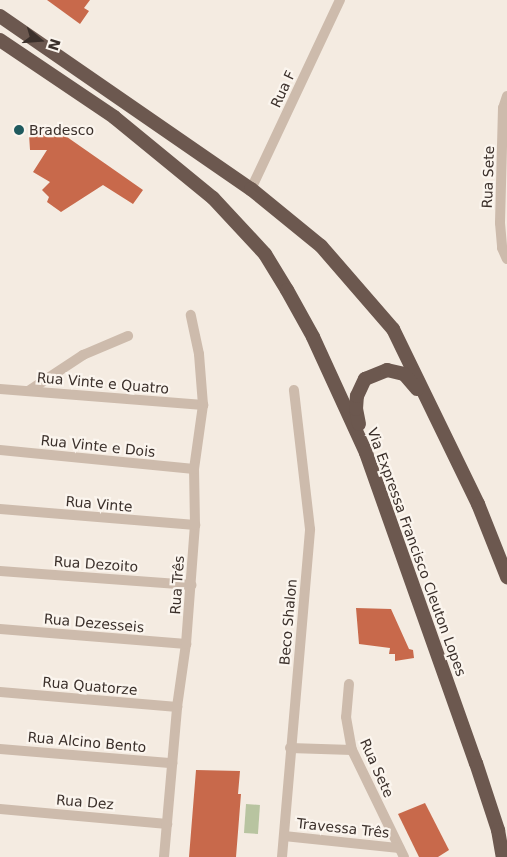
<!DOCTYPE html>
<meta charset="utf-8">
<style>
body{margin:0}
#map{position:relative;width:507px;height:857px;overflow:hidden;background:#f4ebe1;font-family:"DejaVu Sans",sans-serif}
div>[style]{position:absolute}
[style*='--x']{left:calc(var(--x)*1px);top:calc(var(--y)*1px);width:calc(var(--w)*1px);rotate:calc(var(--a)*1deg)}
.green>*{inset:0;background:#b8c4a0;transform-origin:0 0}
.building>*{inset:0;background:#c8694b}
.minor>*{height:10px;margin:-5px;padding:0 5px;transform-origin:5px;border-radius:5px;background:#cdbbac}
.trunk>*{height:14px;margin:-7px;padding:0 7px;transform-origin:7px;border-radius:7px;background:#6c584f}
.dots>*{width:14px;height:14px;translate:-50% -50%;box-sizing:border-box;border:2px solid #fbf5ee;border-radius:50%}
span{translate:-50% -50%;white-space:nowrap;text-align:center;line-height:1.15;-webkit-text-stroke:4.5px #fbf5ee;paint-order:stroke}
.street-label{font-size:14px;color:#3b302b}
.poi-label{font-size:14px;color:#3b302b}
.left{translate:0 -50%;text-align:left}
.north{position:absolute;left:15px;top:15px;width:50px;height:50px;-webkit-text-stroke:4px #fbf5ee;paint-order:stroke;rotate:108deg;font-size:14px;font-weight:700;line-height:20px;text-align:center;color:#3b302b}
.north::after{content:'';display:block;margin:auto;width:18px;height:22px;background:#3b302b;clip-path:polygon(50% 0,100% 100%,50% 72%,0 100%)}
</style>
<div id="map">
<div class="green">
<div style="left:246px;top:804px;width:14px;height:29px;rotate:4deg"></div>
</div>
<div class="building">
<div style="clip-path:polygon(47px 0,90px 0,84px 8px,89px 11px,80px 24px)"></div>
<div style="clip-path:polygon(57px 130px,143px 190px,133px 204px,103px 185px,61px 212px,47px 202px,49px 197px,42px 190px,50px 182px,33px 172px,47px 150px,30px 150px,29px 134px)"></div>
<div style="clip-path:polygon(356px 608px,391px 609px,409px 649px,413px 650px,414px 658px,395px 661px,395px 654px,389px 654px,390px 648px,359px 644px)"></div>
<div style="clip-path:polygon(196px 770px,240px 771px,238px 794px,241px 794px,236px 857px,189px 857px)"></div>
<div style="clip-path:polygon(425px 803px,449px 850px,438px 857px,419px 857px,398px 814px)"></div>
</div>
<div class="minor">
<div style="--x:507;--y:96;--w:13;--a:108"></div>
<div style="--x:503;--y:108;--w:115;--a:91.5"></div>
<div style="--x:500;--y:223;--w:25;--a:85"></div>
<div style="--x:502;--y:248;--w:12;--a:66"></div>
<div style="--x:251;--y:189;--w:209;--a:-64.8"></div>
<div style="--x:0;--y:389;--w:204;--a:4.5"></div>
<div style="--x:30;--y:390;--w:64;--a:-33.4"></div>
<div style="--x:83;--y:355;--w:49;--a:-22.9"></div>
<div style="--x:0;--y:450;--w:195;--a:5.6"></div>
<div style="--x:0;--y:509;--w:196;--a:4.7"></div>
<div style="--x:0;--y:571;--w:192;--a:4.2"></div>
<div style="--x:0;--y:629;--w:187;--a:4.6"></div>
<div style="--x:349;--y:684;--w:33;--a:95"></div>
<div style="--x:346;--y:717;--w:34;--a:80"></div>
<div style="--x:352;--y:750;--w:119;--a:64.1"></div>
<div style="--x:0;--y:692;--w:178;--a:4.8"></div>
<div style="--x:290;--y:748;--w:62;--a:1.8"></div>
<div style="--x:0;--y:749;--w:173;--a:4.7"></div>
<div style="--x:0;--y:809;--w:168;--a:5.1"></div>
<div style="--x:284;--y:836;--w:116;--a:6"></div>
<div style="--x:164;--y:857;--w:151;--a:-85"></div>
<div style="--x:177;--y:707;--w:64;--a:-81.9"></div>
<div style="--x:186;--y:644;--w:119;--a:-85.7"></div>
<div style="--x:195;--y:525;--w:56;--a:-91"></div>
<div style="--x:194;--y:469;--w:65;--a:-82"></div>
<div style="--x:203;--y:405;--w:51;--a:-94.5"></div>
<div style="--x:199;--y:354;--w:40;--a:-102"></div>
<div style="--x:282;--y:857;--w:329;--a:-85.1"></div>
<div style="--x:310;--y:529;--w:140;--a:-96.6"></div>
</div>
<div class="trunk">
<div style="--x:0;--y:16;--w:305;--a:34.6"></div>
<div style="--x:251;--y:189;--w:90;--a:39.2"></div>
<div style="--x:321;--y:246;--w:110;--a:49.1"></div>
<div style="--x:393;--y:329;--w:195;--a:64.1"></div>
<div style="--x:478;--y:504;--w:79;--a:68.3"></div>
<div style="--x:0;--y:40;--w:138;--a:34"></div>
<div style="--x:114;--y:117;--w:128;--a:39.3"></div>
<div style="--x:213;--y:198;--w:76;--a:47.1"></div>
<div style="--x:265;--y:254;--w:42;--a:58.6"></div>
<div style="--x:287;--y:290;--w:54;--a:61"></div>
<div style="--x:313;--y:337;--w:128;--a:65.4"></div>
<div style="--x:366;--y:453;--w:329;--a:70.5"></div>
<div style="--x:476;--y:763;--w:71;--a:71.8"></div>
<div style="--x:498;--y:830;--w:27;--a:80"></div>
<div style="--x:359;--y:424;--w:15;--a:-101"></div>
<div style="--x:356;--y:409;--w:13;--a:-86"></div>
<div style="--x:357;--y:396;--w:19;--a:-65"></div>
<div style="--x:365;--y:379;--w:24;--a:-22"></div>
<div style="--x:387;--y:370;--w:17;--a:13"></div>
<div style="--x:404;--y:374;--w:20;--a:49"></div>
</div>
<div class="dots">
<div style="left:19px;top:130px;background:#1f5a5e"></div>
</div>
<div class="street-label">
<span style="left:283px;top:89px;rotate:-65deg">Rua F</span>
<span style="left:488px;top:177px;rotate:-88deg">Rua Sete</span>
<span style="left:103px;top:383px;rotate:5deg">Rua Vinte e Quatro</span>
<span style="left:98px;top:446px;rotate:6deg">Rua Vinte e Dois</span>
<span style="left:99px;top:504px;rotate:5deg">Rua Vinte</span>
<span style="left:417px;top:552px;rotate:70deg">Via Expressa Francisco Cleuton Lopes</span>
<span style="left:96px;top:564px;rotate:4deg">Rua Dezoito</span>
<span style="left:177px;top:585px;rotate:-86deg">Rua Três</span>
<span style="left:288px;top:622px;rotate:-85deg">Beco Shalon</span>
<span style="left:94px;top:623px;rotate:5deg">Rua Dezesseis</span>
<span style="left:90px;top:686px;rotate:5deg">Rua Quatorze</span>
<span style="left:87px;top:742px;rotate:5deg">Rua Alcino Bento</span>
<span style="left:377px;top:768px;rotate:66deg">Rua Sete</span>
<span style="left:85px;top:802px;rotate:5deg">Rua Dez</span>
<span style="left:343px;top:828px;rotate:6deg">Travessa Três</span>
</div>
<div class="poi-label">
<span class="left" style="left:29px;top:130px">Bradesco</span>
</div>
<div class="north">N</div>
</div>
